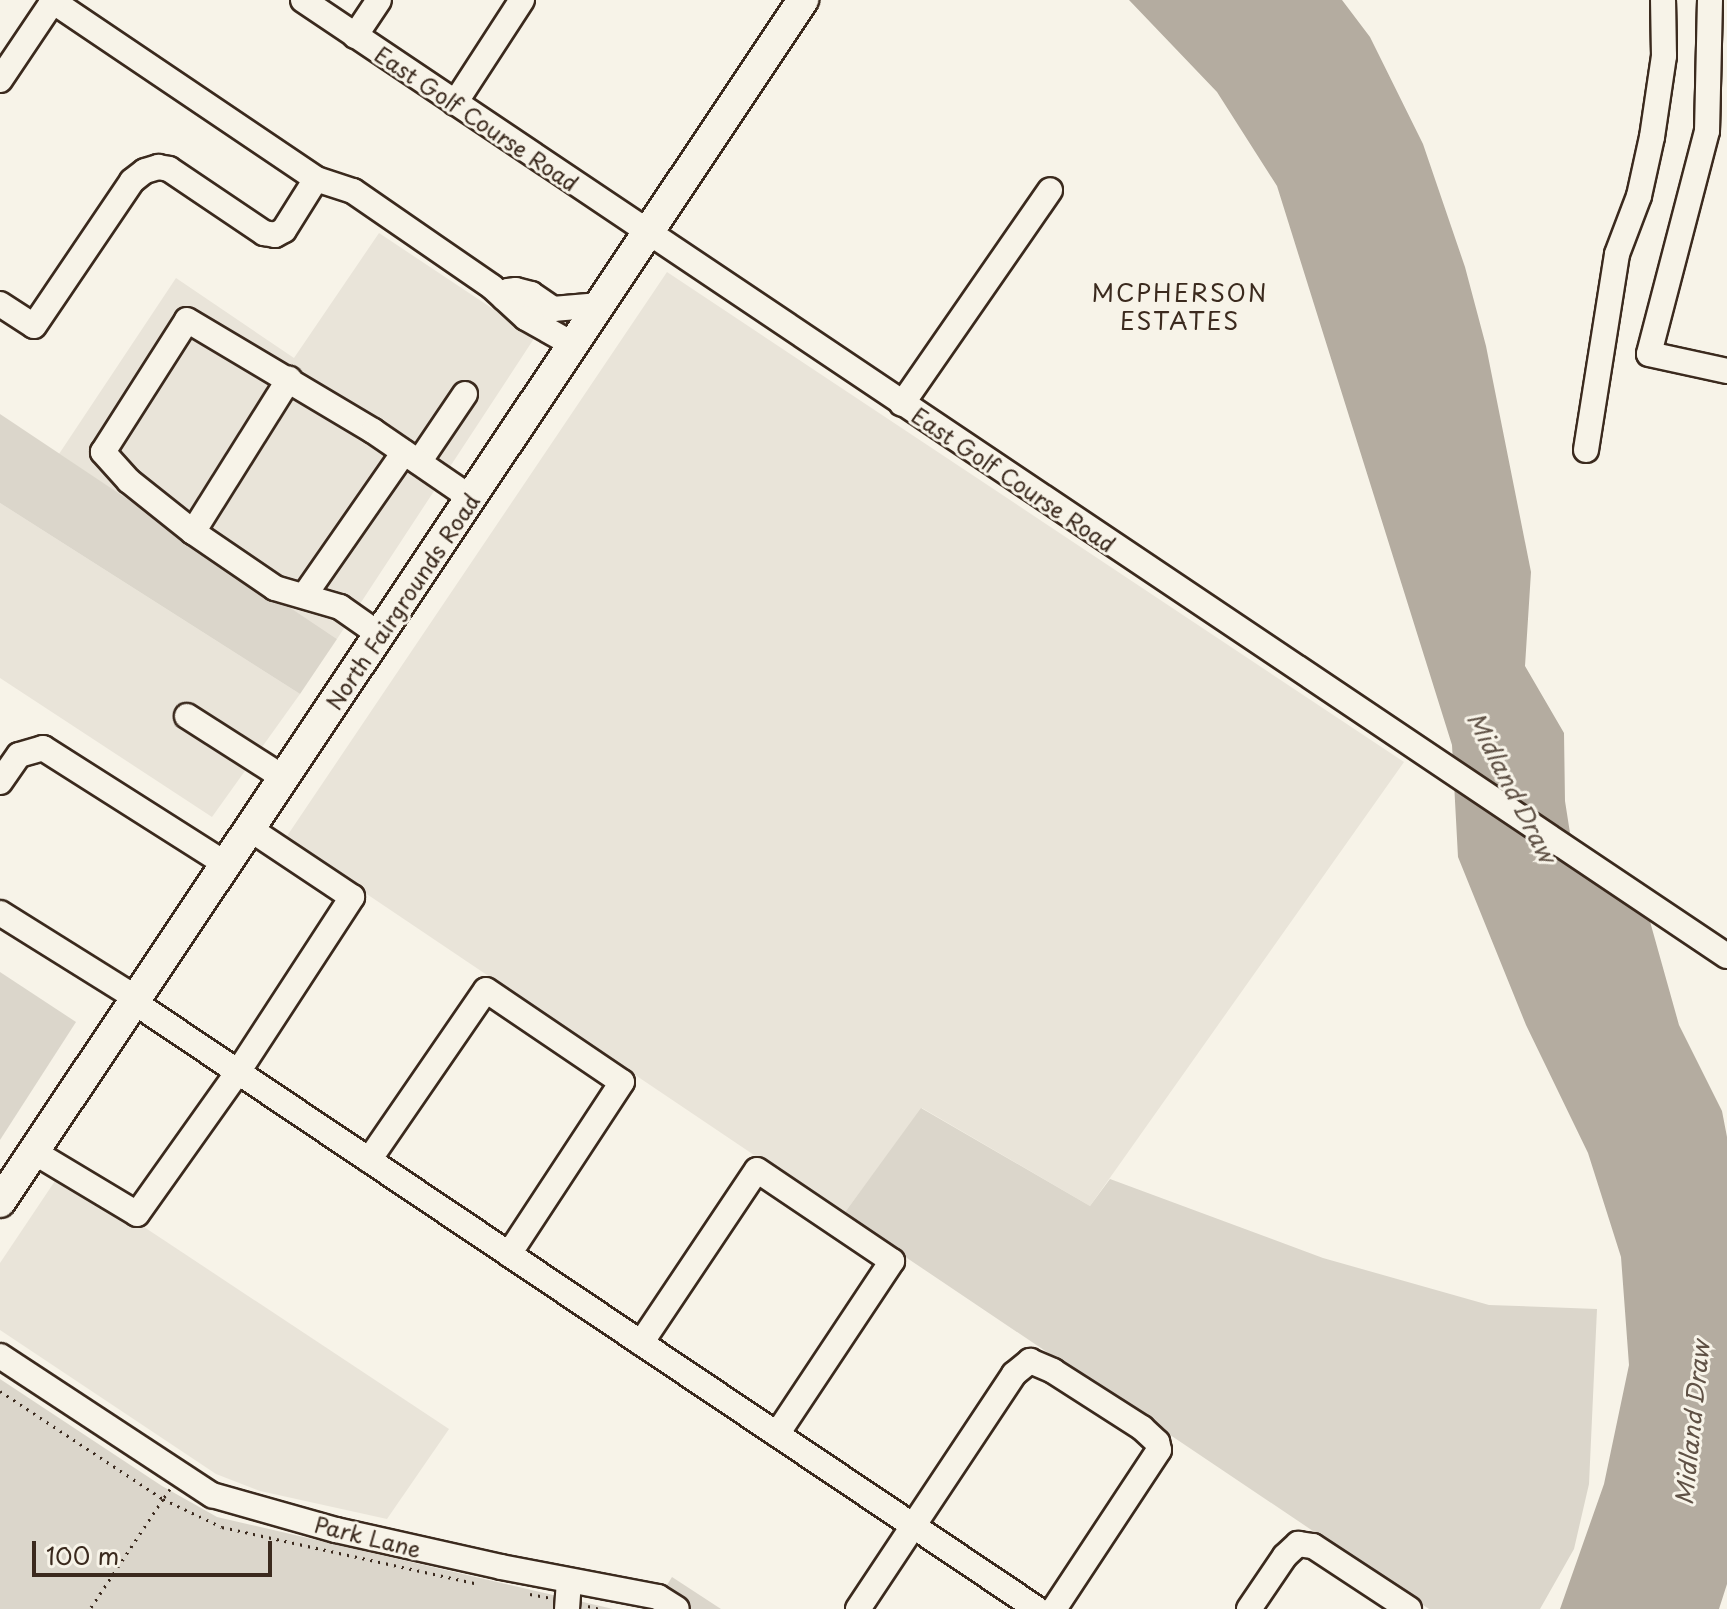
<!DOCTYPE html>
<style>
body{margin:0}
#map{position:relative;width:1727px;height:1609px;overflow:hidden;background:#f7f3e8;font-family:"Playpen Sans",sans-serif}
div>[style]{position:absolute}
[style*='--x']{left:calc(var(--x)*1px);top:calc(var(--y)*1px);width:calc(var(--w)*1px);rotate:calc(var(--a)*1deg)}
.built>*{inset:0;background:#e9e4d9}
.green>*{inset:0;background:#dbd6cb}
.water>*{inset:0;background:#b4aca0}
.path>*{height:3px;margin-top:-1.5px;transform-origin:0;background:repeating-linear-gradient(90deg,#3b2a1e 0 2px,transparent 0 8px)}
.roads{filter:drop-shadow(2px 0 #3b2a1e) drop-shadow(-2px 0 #3b2a1e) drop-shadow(0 2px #3b2a1e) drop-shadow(0 -2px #3b2a1e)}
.minor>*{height:24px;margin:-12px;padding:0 12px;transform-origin:12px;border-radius:12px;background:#f7f3e8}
.major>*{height:30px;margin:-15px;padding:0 15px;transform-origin:15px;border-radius:15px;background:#f7f3e8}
span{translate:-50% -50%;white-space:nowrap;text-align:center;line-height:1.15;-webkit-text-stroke:6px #f7f3e8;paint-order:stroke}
.street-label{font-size:22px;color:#3b2a1e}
.neighbourhood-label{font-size:24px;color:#3b2a1e;letter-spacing:2px}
.water-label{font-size:24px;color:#5f5145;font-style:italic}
.scale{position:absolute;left:32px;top:1541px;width:240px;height:36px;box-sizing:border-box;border:4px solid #3b2a1e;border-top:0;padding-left:10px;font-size:24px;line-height:28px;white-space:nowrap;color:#3b2a1e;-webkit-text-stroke:6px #f7f3e8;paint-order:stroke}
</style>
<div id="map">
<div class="built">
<div style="clip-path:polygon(379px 233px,535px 337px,337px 639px,59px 454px,176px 278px,294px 358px)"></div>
<div style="clip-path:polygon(667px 272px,1404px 762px,1090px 1206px,922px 1108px,843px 1215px,285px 839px)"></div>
<div style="clip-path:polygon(0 503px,300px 694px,212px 817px,0 678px)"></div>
<div style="clip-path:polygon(61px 1172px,449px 1429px,387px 1519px,260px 1491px,216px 1474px,0 1330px,0 1263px)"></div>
</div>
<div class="green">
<div style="clip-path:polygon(0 414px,337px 639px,300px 694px,0 503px)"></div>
<div style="clip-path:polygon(0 972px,76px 1022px,0 1140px)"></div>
<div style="clip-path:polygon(921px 1108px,1090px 1206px,1110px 1179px,1323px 1258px,1489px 1305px,1597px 1309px,1589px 1484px,1574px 1549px,1540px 1609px,1429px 1609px,843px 1215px)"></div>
<div style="clip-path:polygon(0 1379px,162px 1486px,217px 1517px,613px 1609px,0 1609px)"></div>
<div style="clip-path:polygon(672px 1577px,721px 1609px,652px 1609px)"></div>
</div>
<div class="water">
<div style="clip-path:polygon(1129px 0,1342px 0,1370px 37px,1423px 144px,1465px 267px,1486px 346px,1531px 572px,1525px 666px,1564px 733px,1565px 801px,1570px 833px,1644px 900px,1679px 1025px,1722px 1111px,1727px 1137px,1727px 1584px,1719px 1609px,1560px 1609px,1604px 1484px,1629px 1365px,1621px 1257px,1588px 1153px,1526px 1025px,1458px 857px,1452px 745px,1277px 186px,1217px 92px)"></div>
</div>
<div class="path">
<div style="--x:0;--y:1391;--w:196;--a:33.5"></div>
<div style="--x:163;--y:1499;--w:132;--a:123.6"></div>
<div style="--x:170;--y:1489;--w:12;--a:125"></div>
<div style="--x:163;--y:1499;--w:65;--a:25.4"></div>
<div style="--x:222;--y:1527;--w:263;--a:12.5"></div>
<div style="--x:530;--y:1594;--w:20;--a:11"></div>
<div style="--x:588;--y:1606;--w:12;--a:14"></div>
</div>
<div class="roads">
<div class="minor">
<div style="--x:51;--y:0;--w:320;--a:34"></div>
<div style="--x:316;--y:179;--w:39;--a:18"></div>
<div style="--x:353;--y:191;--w:169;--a:34.6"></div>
<div style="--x:492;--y:287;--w:46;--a:42.4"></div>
<div style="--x:526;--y:318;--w:55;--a:29.4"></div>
<div style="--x:303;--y:0;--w:1715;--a:33.88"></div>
<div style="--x:1710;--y:0;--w:131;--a:91.3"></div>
<div style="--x:1707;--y:131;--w:230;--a:104.6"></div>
<div style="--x:1649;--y:354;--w:80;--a:12.3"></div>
<div style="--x:355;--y:36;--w:43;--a:-56.3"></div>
<div style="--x:0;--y:80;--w:95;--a:-56.1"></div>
<div style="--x:455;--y:103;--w:123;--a:-57"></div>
<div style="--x:504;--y:298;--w:8;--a:-60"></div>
<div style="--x:508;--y:291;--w:8;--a:-7"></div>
<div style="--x:516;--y:290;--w:16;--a:15"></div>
<div style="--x:531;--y:294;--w:27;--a:34"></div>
<div style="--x:553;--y:309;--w:47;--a:-4.9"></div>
<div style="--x:0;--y:304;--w:40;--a:32.9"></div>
<div style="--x:34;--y:326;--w:175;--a:-55.9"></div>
<div style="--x:132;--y:181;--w:16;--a:-38"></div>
<div style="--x:145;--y:171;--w:14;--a:-17"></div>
<div style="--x:158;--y:167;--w:11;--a:10"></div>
<div style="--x:169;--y:169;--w:115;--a:34"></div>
<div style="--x:264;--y:233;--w:11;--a:10"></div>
<div style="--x:275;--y:235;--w:10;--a:-29"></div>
<div style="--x:284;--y:230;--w:60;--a:-57.9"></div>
<div style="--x:902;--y:404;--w:260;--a:-55.3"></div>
<div style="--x:1586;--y:450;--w:198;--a:-81"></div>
<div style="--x:1617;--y:254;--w:62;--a:-69.2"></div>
<div style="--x:1639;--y:196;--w:60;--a:-77.6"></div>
<div style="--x:1652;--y:137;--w:82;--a:-81.6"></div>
<div style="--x:1664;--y:56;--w:56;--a:-91"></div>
<div style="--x:419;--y:462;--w:82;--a:-55.9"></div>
<div style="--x:193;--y:532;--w:181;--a:-57.9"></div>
<div style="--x:304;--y:596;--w:175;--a:-55.2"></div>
<div style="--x:380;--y:635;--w:49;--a:-145"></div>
<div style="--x:340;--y:607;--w:68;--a:-163.7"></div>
<div style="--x:275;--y:588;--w:99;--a:-145.7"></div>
<div style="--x:193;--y:532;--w:82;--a:-141.4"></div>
<div style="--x:129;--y:481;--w:39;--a:-132"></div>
<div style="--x:103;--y:452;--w:156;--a:-57.5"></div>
<div style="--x:187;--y:320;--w:217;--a:30.8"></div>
<div style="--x:373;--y:431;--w:119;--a:34.4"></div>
<div style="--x:187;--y:716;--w:115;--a:32.6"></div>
<div style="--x:0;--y:782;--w:33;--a:-55"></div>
<div style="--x:19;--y:755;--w:25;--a:-16"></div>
<div style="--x:43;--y:748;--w:217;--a:32.4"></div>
<div style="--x:0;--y:913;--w:160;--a:32"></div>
<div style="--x:134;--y:1002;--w:1088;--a:33.91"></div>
<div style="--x:34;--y:1152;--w:120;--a:31"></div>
<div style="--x:137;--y:1214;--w:174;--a:-54.6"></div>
<div style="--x:238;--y:1072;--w:209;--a:-56.9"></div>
<div style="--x:352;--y:897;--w:123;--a:-146.3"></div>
<div style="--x:369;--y:1160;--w:206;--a:-55.5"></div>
<div style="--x:486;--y:990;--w:164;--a:34.1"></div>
<div style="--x:622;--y:1082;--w:206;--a:123.3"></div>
<div style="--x:641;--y:1343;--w:208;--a:-56.2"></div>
<div style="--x:757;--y:1170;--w:163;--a:34"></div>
<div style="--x:892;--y:1261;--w:208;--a:123.6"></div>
<div style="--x:0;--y:1356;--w:254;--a:33.3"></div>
<div style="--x:212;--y:1495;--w:129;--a:15.8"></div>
<div style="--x:336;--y:1530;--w:169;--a:12.6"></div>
<div style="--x:501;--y:1567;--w:160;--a:10.8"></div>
<div style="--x:658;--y:1597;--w:22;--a:32"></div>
<div style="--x:567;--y:1609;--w:28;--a:-86"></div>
<div style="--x:858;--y:1609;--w:282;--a:-56.4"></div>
<div style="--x:1014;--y:1374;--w:21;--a:-39"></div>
<div style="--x:1030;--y:1361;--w:25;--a:23"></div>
<div style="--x:1053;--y:1371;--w:106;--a:32.6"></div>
<div style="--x:1142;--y:1428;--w:21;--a:43"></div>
<div style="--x:1157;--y:1442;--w:8;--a:76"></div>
<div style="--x:1159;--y:1450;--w:191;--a:123.4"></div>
<div style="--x:1249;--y:1609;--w:64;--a:-55.8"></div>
<div style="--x:1285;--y:1556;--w:18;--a:-43"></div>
<div style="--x:1298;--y:1544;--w:15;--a:8"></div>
<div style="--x:1313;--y:1546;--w:115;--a:33.3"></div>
</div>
<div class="major">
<div style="--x:0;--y:1202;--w:1446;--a:-56.25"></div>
</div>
</div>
<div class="street-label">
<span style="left:477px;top:118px;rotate:34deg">East Golf Course Road</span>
<span style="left:1014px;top:479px;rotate:34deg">East Golf Course Road</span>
<span style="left:402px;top:601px;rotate:-56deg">North Fairgrounds Road</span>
<span style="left:368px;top:1536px;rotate:14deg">Park Lane</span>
</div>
<div class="neighbourhood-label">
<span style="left:1180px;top:307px">MCPHERSON<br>ESTATES</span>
</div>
<div class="water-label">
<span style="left:1512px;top:787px;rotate:63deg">Midland Draw</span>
<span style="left:1692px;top:1423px;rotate:-84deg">Midland Draw</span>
</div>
<div class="scale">100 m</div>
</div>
